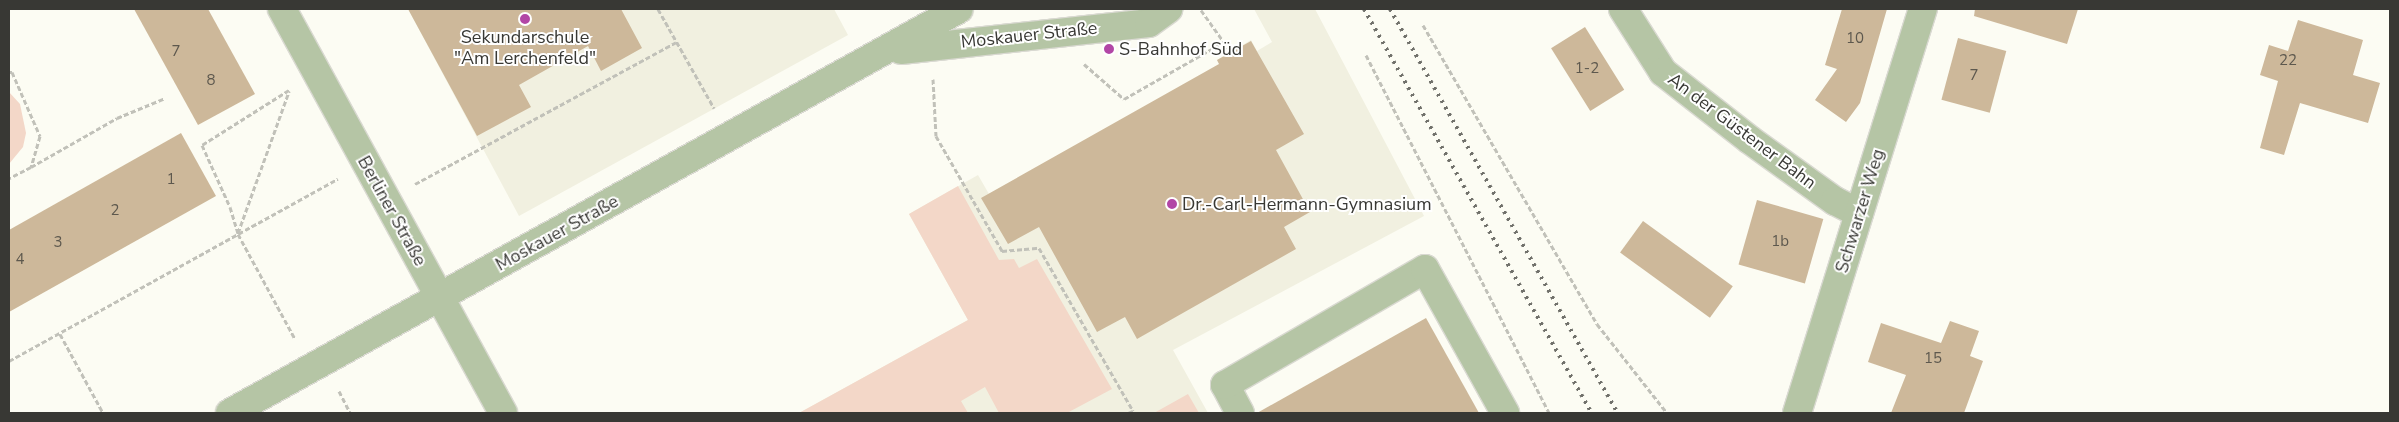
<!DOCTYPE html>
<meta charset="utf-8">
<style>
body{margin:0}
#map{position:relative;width:2399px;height:422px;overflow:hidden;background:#fcfcf3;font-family:"Nunito Sans",sans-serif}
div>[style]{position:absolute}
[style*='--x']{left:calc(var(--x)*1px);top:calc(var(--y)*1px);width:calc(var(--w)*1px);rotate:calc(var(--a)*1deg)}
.built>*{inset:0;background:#f1f0e0}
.green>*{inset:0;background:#f3d7c8}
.building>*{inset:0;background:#cdb89a;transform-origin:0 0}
.path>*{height:3px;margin-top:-1.5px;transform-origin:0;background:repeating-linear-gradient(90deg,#c1c1b9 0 5px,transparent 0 7.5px)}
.roads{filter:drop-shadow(1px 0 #d9d9d1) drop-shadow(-1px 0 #d9d9d1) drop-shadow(0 1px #d9d9d1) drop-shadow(0 -1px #d9d9d1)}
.minor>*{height:28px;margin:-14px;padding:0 14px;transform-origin:14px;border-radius:14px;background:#b5c5a5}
.rail>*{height:4px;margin-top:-2px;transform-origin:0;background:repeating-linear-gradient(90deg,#71716b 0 2.5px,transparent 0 7.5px)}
.dots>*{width:14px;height:14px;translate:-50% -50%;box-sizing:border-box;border:2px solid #fff;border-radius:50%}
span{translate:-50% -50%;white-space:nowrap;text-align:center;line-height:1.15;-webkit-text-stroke:4px #fff;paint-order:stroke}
.number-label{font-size:15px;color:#5d584e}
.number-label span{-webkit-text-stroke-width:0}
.street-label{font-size:18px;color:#383834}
.poi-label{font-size:18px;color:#383834}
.left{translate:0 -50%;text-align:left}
.frame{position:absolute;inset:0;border:10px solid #383834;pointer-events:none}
</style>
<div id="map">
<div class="built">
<div style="clip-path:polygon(408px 9px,834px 9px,848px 35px,519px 216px)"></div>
<div style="clip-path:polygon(1254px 9px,1315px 9px,1424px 216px,1173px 350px,1208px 413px,799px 413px,968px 320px,909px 214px,978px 175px,989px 194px,1223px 71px,1217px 60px,1251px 40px,1257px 51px,1272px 42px)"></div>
</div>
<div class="green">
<div style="clip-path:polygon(9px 92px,20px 104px,26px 133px,23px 147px,9px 164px)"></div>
<div style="clip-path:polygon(958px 186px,999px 260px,1014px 259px,1019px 268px,1037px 259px,1112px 389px,1067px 413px,999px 413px,985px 387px,961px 401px,968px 413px,799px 413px,968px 320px,909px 214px)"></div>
<div style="clip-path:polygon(1188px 394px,1199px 413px,1154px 413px)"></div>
</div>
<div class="building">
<div style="clip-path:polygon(134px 9px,208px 9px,255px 94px,198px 125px)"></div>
<div style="clip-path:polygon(408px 9px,621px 9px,642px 48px,601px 71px,588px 46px,519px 85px,531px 107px,477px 136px)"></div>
<div style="clip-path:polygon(1842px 9px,1887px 9px,1860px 103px,1846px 122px,1815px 100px,1837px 69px,1825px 65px)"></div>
<div style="clip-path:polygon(1975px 9px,2078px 9px,2067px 44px,1974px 16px)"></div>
<div style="clip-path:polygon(2298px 20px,2363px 40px,2353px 75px,2380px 83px,2368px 123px,2300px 103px,2284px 155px,2260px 148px,2278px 81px,2260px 75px,2269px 45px,2288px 51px)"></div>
<div style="left:1585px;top:27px;width:74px;height:40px;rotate:58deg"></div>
<div style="left:1958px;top:38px;width:50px;height:64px;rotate:15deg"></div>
<div style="clip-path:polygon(1251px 41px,1304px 134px,1276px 150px,1310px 212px,1284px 227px,1296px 249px,1137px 339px,1125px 317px,1097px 332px,1039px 227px,1008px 244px,981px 198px,1219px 64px,1217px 60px)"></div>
<div style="clip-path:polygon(181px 133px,216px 196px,9px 312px,9px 230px)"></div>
<div style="left:1757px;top:200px;width:69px;height:67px;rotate:16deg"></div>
<div style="left:1643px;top:221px;width:111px;height:39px;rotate:36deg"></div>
<div style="clip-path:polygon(1426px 318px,1479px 413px,1257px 413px)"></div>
<div style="clip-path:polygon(1950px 321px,1979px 331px,1970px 356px,1983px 361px,1964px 413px,1891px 413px,1906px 375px,1868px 362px,1881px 323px,1941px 343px)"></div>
</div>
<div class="path">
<div style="--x:658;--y:9;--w:114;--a:60.5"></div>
<div style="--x:1201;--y:10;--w:52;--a:54.5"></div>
<div style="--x:1423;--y:25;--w:346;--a:59.8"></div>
<div style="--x:1597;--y:324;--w:113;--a:51.8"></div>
<div style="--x:1366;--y:55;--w:402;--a:62.9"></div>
<div style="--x:1084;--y:64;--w:53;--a:41.2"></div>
<div style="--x:1124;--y:99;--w:115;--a:-29.7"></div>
<div style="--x:9;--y:72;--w:3;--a:0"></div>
<div style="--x:12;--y:72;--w:70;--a:66.4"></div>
<div style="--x:40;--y:136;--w:32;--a:106"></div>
<div style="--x:31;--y:167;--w:25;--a:153"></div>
<div style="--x:933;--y:79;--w:57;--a:87"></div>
<div style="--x:936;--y:136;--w:133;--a:60.1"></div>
<div style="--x:1002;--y:251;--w:37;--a:-5"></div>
<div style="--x:1039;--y:248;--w:188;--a:60"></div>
<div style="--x:1133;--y:411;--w:5;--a:158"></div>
<div style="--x:289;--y:90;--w:103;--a:147.7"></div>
<div style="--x:202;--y:145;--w:68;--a:65.7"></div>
<div style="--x:230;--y:207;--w:28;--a:73"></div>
<div style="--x:238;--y:234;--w:119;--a:61.5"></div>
<div style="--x:31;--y:167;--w:99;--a:-29.7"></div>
<div style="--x:117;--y:118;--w:52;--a:-22.6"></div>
<div style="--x:415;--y:184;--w:297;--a:-28.5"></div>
<div style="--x:238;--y:233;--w:151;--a:-70.2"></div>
<div style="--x:60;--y:334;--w:90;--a:61.4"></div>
<div style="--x:9;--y:361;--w:376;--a:-29"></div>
<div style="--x:339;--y:391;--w:25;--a:63"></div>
</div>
<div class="roads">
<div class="minor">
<div style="--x:282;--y:9;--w:460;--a:61.3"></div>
<div style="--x:1623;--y:9;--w:75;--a:57.6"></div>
<div style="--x:1663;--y:72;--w:110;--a:38"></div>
<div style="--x:1750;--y:140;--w:105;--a:35.7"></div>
<div style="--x:1835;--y:201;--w:27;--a:27"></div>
<div style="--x:901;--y:50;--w:249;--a:-6.2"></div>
<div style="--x:1149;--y:23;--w:24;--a:-36"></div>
<div style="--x:230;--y:413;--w:833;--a:-28.99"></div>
<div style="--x:1240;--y:413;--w:32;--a:-118"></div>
<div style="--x:1225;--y:385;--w:231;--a:-30.1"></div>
<div style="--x:1425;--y:269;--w:165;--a:60.9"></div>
<div style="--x:1797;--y:413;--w:423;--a:-72.7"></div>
</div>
</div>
<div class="rail">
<div style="--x:1364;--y:9;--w:464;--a:60.6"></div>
<div style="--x:1390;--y:9;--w:464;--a:60.6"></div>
</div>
<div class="dots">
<div style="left:525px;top:19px;background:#b246a6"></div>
<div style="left:1109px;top:49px;background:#b246a6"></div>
<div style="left:1172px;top:204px;background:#b246a6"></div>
</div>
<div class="number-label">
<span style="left:1855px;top:39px">10</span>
<span style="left:176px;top:52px">7</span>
<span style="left:2288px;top:61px">22</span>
<span style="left:1587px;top:69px">1-2</span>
<span style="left:1974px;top:76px">7</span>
<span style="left:211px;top:81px">8</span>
<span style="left:171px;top:180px">1</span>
<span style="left:115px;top:211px">2</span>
<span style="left:1780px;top:242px">1b</span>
<span style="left:58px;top:243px">3</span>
<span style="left:20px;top:260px">4</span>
<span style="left:1933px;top:359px">15</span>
</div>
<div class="street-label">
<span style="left:1029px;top:35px;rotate:-6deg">Moskauer Straße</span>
<span style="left:1742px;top:131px;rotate:37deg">An der Güstener Bahn</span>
<span style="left:392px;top:211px;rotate:61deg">Berliner Straße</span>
<span style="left:1860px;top:211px;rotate:-73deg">Schwarzer Weg</span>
<span style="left:557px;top:233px;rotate:-29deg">Moskauer Straße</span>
</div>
<div class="poi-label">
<span style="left:525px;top:48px">Sekundarschule<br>"Am Lerchenfeld"</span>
<span class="left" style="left:1119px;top:49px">S-Bahnhof Süd</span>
<span class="left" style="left:1182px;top:204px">Dr.-Carl-Hermann-Gymnasium</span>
</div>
<div class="frame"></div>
</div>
